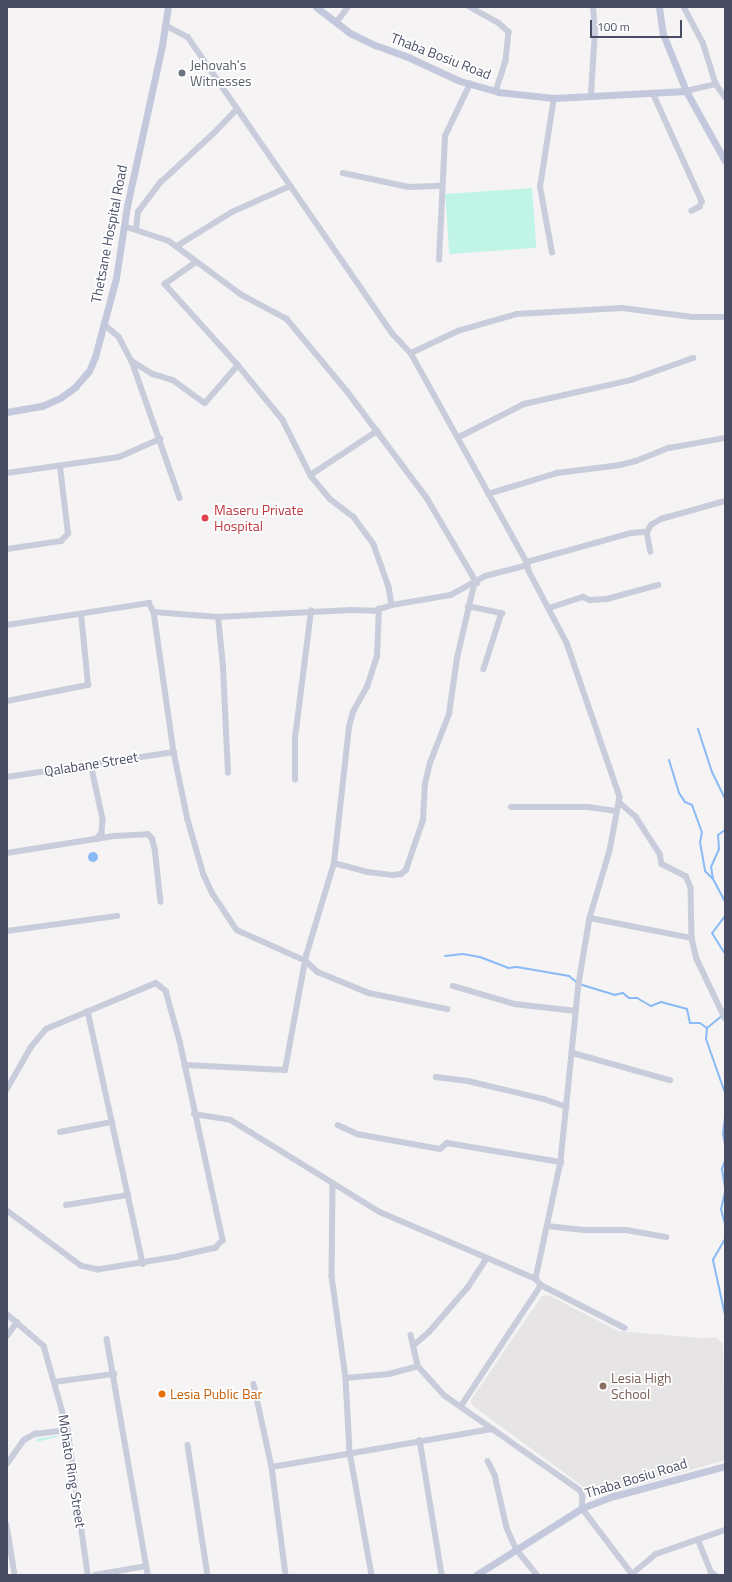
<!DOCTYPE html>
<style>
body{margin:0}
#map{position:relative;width:732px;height:1582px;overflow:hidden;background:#f5f3f3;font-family:"Titillium Web",sans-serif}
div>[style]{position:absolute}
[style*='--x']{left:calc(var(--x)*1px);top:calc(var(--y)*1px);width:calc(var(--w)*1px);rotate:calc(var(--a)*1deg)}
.education>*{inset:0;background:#e6e4e5}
.green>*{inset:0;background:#bff4e6;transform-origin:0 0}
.water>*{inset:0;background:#89baf5}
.round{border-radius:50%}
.stream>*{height:2px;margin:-1px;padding:0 1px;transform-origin:1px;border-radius:1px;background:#89baf5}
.street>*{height:5.5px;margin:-2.75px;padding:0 2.75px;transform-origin:2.75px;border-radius:2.75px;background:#c9ccdb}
.secondary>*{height:7px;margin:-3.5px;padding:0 3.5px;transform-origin:3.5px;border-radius:3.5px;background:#c4c8dc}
.dots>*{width:11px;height:11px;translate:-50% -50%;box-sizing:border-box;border:2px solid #fff;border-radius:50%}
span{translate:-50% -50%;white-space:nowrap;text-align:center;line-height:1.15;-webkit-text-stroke:3.5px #fff;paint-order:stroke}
.street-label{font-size:14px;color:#484d63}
.worship-label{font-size:14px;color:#5b616d}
.left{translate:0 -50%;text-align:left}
.health-label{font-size:14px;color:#be3a42}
.education-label{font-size:14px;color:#785e54}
.food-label{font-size:14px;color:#c56008}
.frame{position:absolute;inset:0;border:8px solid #484d63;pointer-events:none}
.scale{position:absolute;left:590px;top:20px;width:92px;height:18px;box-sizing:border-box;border:2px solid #484d63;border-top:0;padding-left:5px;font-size:12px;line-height:14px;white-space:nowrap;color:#484d63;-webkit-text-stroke:3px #fff;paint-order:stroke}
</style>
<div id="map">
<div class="education">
<div style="clip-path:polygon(548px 1295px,618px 1331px,702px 1338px,716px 1337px,723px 1344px,725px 1460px,597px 1497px,472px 1405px,471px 1400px,508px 1345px,542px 1296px)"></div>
</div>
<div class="green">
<div style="left:532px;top:188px;width:60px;height:87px;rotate:86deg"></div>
<div style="clip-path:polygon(54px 1436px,61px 1436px,36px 1442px,37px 1439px)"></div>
</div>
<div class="water">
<div class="round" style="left:88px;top:852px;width:10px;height:10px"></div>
</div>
<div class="stream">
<div style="--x:698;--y:729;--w:45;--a:72"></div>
<div style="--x:712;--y:772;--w:30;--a:64"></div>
<div style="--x:669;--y:760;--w:34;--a:73"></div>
<div style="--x:679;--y:793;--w:11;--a:56"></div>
<div style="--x:685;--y:802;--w:8;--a:23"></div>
<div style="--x:692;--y:805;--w:29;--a:70"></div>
<div style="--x:702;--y:832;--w:10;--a:101"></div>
<div style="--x:700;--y:842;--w:29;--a:80"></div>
<div style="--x:705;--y:871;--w:11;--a:45"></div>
<div style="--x:713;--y:879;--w:26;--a:62"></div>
<div style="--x:713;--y:879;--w:12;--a:-99"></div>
<div style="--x:711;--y:867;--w:20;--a:-66"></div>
<div style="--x:719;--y:849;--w:14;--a:-94"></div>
<div style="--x:718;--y:835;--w:9;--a:-36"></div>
<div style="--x:725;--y:916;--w:21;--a:127"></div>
<div style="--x:712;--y:933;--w:25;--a:58"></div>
<div style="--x:445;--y:956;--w:18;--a:-6"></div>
<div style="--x:463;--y:954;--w:17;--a:10"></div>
<div style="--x:480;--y:957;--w:30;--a:21"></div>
<div style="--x:508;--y:968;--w:9;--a:-6"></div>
<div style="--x:517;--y:967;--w:53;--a:9.8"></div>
<div style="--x:569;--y:976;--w:13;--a:39"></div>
<div style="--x:579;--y:984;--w:37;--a:17"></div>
<div style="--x:614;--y:995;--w:9;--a:-13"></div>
<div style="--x:623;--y:993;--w:8;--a:40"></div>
<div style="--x:629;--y:998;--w:8;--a:0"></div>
<div style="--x:637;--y:998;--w:16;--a:30"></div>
<div style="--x:651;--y:1006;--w:11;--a:-22"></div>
<div style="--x:661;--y:1002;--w:27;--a:15"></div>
<div style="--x:687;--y:1009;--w:14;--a:78"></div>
<div style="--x:690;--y:1023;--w:10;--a:0"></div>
<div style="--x:700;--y:1023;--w:9;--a:36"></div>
<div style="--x:707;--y:1028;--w:11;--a:95"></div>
<div style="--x:706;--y:1039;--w:57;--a:70.6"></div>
<div style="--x:725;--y:966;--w:2;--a:90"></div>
<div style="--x:707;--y:1028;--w:19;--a:-39"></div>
<div style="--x:725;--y:1117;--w:17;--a:97"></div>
<div style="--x:723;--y:1134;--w:10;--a:79"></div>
<div style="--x:725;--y:1161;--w:9;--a:111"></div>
<div style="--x:722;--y:1169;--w:19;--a:81"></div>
<div style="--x:725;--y:1192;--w:17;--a:103"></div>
<div style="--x:721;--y:1209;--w:16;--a:75"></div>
<div style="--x:725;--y:1239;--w:24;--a:120"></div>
<div style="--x:713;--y:1260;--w:56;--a:77.7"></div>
</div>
<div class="street">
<div style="--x:470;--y:7;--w:33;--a:29"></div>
<div style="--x:499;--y:23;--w:13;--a:42"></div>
<div style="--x:509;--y:32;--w:29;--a:96"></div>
<div style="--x:506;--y:61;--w:32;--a:108"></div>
<div style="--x:684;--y:7;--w:40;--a:62"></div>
<div style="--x:703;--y:42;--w:44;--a:72.8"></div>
<div style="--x:716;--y:84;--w:16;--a:55"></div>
<div style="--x:336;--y:23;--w:20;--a:-53"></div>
<div style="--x:165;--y:25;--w:26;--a:28"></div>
<div style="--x:188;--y:37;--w:361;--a:55.4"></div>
<div style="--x:393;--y:334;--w:26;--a:47"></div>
<div style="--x:411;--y:353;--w:239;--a:61"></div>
<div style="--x:527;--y:562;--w:9;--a:77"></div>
<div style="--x:529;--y:571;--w:81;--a:62.2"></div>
<div style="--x:567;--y:643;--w:163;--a:71"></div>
<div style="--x:620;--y:797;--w:55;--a:100.5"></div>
<div style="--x:610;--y:851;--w:70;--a:106.6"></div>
<div style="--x:590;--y:918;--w:67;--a:99.5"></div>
<div style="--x:579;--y:984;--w:179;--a:95.8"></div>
<div style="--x:561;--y:1162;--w:120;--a:102.1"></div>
<div style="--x:686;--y:91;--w:31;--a:-13"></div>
<div style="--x:653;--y:93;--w:119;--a:65.6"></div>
<div style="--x:702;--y:201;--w:6;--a:108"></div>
<div style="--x:700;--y:207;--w:9;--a:153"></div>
<div style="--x:591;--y:94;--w:63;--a:-86.4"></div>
<div style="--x:595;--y:31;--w:24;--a:-95"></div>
<div style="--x:343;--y:173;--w:67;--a:12"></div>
<div style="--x:409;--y:187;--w:32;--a:-2"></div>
<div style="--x:124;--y:226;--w:47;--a:18.4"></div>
<div style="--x:169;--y:241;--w:91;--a:36.5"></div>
<div style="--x:242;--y:295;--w:51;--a:28.1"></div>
<div style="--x:287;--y:319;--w:94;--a:50.2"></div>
<div style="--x:347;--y:391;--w:134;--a:53.2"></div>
<div style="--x:427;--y:498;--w:99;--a:59.5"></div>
<div style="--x:136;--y:230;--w:18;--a:-84"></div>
<div style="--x:138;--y:212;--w:38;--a:-53"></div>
<div style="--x:161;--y:182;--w:72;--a:-42.8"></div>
<div style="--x:214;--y:133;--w:33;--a:-46"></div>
<div style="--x:177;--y:246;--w:65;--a:-31.7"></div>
<div style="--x:232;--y:212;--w:64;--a:-24.1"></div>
<div style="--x:552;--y:253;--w:67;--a:-100.3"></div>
<div style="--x:540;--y:187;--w:90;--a:-81.1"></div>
<div style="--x:439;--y:260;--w:124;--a:-87.2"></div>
<div style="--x:445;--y:136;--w:58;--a:-64.3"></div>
<div style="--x:197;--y:262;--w:39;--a:145"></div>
<div style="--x:165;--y:284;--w:109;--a:48"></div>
<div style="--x:238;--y:365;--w:71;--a:50.7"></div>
<div style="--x:283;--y:420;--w:63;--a:63.4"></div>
<div style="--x:311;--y:476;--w:30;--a:50"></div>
<div style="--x:330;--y:499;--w:30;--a:37"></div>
<div style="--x:354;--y:517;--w:34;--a:54"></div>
<div style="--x:374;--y:545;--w:45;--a:70.3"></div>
<div style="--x:389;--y:587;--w:18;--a:81"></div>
<div style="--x:104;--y:324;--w:20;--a:41"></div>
<div style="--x:119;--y:337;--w:27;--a:62"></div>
<div style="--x:132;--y:361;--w:145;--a:70.7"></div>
<div style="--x:411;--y:353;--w:52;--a:-25.1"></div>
<div style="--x:458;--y:331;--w:61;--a:-16.1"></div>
<div style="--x:517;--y:314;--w:105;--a:-3.3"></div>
<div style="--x:622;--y:308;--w:71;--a:7.3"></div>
<div style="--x:692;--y:317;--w:33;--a:0"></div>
<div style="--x:132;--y:361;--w:25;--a:32"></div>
<div style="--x:153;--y:374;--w:21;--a:17"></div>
<div style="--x:173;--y:380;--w:39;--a:36"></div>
<div style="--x:205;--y:403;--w:50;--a:-49"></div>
<div style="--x:459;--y:437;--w:73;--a:-26.9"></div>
<div style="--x:524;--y:404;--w:110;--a:-12.6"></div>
<div style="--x:631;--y:380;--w:66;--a:-19.5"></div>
<div style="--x:7;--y:473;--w:113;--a:-8.1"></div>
<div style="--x:119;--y:457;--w:45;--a:-23.7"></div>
<div style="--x:312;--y:474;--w:78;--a:-33.5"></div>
<div style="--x:488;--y:494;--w:72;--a:-16.9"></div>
<div style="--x:557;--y:473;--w:64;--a:-7.2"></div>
<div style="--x:620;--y:465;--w:16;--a:-14"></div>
<div style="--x:636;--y:461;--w:35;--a:-22"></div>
<div style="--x:669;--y:448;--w:57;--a:-10.1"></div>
<div style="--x:647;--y:532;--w:20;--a:79"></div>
<div style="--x:7;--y:549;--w:55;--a:-8.4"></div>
<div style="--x:61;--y:541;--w:10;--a:-45"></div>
<div style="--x:68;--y:534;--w:67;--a:-96.8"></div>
<div style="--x:527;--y:562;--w:108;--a:-15.6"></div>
<div style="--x:631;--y:533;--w:16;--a:-4"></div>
<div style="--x:647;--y:532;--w:8;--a:-60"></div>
<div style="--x:651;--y:525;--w:12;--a:-31"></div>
<div style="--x:661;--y:519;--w:66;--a:-15.7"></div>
<div style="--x:468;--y:606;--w:35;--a:12"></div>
<div style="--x:502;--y:613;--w:59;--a:107.8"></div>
<div style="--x:549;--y:608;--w:36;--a:-18"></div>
<div style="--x:583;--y:597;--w:8;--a:23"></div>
<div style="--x:590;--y:600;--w:17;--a:-3"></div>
<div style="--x:607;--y:599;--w:53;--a:-15.4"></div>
<div style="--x:154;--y:612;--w:141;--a:81.9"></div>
<div style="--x:174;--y:752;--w:69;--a:78.4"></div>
<div style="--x:188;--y:820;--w:57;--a:73.8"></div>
<div style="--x:204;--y:875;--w:21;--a:65"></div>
<div style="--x:213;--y:894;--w:43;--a:56.3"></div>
<div style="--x:237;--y:930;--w:76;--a:24.2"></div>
<div style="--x:306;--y:961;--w:16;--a:43"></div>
<div style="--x:318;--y:972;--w:55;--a:22.4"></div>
<div style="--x:369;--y:993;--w:80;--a:11.6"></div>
<div style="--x:7;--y:625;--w:144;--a:-8.8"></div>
<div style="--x:149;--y:603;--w:10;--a:61"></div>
<div style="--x:154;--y:612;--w:64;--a:4.5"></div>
<div style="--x:7;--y:701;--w:83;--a:-11.2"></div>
<div style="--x:88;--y:685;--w:71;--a:-95.6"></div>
<div style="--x:91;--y:764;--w:56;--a:77.7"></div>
<div style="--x:103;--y:819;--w:14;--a:94"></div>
<div style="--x:102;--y:833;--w:8;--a:130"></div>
<div style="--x:228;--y:773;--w:106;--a:-92.7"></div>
<div style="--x:223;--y:667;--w:50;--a:-95.7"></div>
<div style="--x:218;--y:617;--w:133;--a:-3"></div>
<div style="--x:351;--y:610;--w:23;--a:2"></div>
<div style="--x:374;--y:611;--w:19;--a:-18"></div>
<div style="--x:392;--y:605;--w:60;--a:-9.6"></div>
<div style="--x:451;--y:595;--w:39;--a:-29"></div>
<div style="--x:485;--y:576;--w:44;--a:-14.3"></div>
<div style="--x:7;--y:777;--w:169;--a:-8.5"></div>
<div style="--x:295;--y:780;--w:42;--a:-90"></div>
<div style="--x:295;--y:738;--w:128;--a:-82.8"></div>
<div style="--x:619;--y:802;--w:23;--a:41"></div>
<div style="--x:636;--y:817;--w:44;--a:57"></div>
<div style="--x:660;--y:854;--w:10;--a:79"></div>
<div style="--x:662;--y:864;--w:27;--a:27"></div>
<div style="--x:686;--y:876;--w:13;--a:67"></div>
<div style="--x:691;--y:888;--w:50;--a:88.9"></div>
<div style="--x:692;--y:938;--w:22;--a:77"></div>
<div style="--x:697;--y:959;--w:65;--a:64.6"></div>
<div style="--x:511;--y:807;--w:77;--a:0"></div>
<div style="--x:588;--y:807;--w:29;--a:8"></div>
<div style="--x:7;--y:853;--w:108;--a:-9"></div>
<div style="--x:114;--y:836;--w:34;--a:-3"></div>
<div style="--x:148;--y:834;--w:6;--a:45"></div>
<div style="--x:152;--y:838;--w:10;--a:73"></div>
<div style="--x:155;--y:848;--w:54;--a:83.7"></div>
<div style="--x:334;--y:863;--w:137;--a:-83.7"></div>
<div style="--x:349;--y:727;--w:16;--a:-75"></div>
<div style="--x:353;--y:712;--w:29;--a:-61"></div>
<div style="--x:367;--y:687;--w:33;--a:-72"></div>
<div style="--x:377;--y:656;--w:47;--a:-87.6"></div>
<div style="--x:590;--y:918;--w:104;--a:11.1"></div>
<div style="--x:7;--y:931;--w:111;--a:-7.8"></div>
<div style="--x:453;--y:986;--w:65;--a:16.2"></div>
<div style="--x:515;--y:1004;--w:61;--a:6.5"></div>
<div style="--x:88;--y:1011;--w:259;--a:77.7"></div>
<div style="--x:573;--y:1053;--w:101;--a:15.6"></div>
<div style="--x:185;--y:1065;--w:100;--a:2.9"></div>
<div style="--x:285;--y:1070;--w:116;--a:-79.6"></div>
<div style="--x:306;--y:956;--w:97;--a:-73.2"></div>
<div style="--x:334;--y:863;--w:35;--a:15"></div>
<div style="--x:368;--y:872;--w:25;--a:7"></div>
<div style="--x:393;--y:875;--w:8;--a:-7"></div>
<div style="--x:401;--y:874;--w:6;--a:-39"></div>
<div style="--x:406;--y:870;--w:53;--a:-71.2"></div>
<div style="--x:423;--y:820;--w:36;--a:-87"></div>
<div style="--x:425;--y:784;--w:22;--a:-77"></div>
<div style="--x:430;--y:763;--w:53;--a:-68.8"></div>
<div style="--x:449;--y:714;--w:57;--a:-81.9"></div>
<div style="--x:457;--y:658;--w:75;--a:-76.9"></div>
<div style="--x:436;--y:1077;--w:32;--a:7"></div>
<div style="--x:468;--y:1081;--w:78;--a:13.3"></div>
<div style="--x:544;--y:1099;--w:24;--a:19"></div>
<div style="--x:7;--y:1089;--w:48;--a:-60.3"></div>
<div style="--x:31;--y:1047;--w:23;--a:-50"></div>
<div style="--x:46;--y:1029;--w:119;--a:-22.7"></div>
<div style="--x:156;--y:983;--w:13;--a:39"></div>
<div style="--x:166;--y:991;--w:52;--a:74.4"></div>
<div style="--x:180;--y:1041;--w:204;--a:77.8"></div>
<div style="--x:223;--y:1240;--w:11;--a:131"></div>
<div style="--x:216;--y:1248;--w:39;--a:167"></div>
<div style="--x:178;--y:1257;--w:81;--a:170.8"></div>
<div style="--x:98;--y:1270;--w:17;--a:-167"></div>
<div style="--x:81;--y:1266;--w:92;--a:-143.4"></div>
<div style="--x:194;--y:1114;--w:37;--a:9"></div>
<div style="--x:231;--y:1120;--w:175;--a:31.7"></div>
<div style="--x:380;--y:1212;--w:170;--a:23.2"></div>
<div style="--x:536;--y:1279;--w:8;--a:50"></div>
<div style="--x:541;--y:1285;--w:94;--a:27.1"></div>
<div style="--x:338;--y:1125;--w:21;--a:25"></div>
<div style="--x:357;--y:1134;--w:84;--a:10.2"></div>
<div style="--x:440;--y:1149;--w:9;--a:-41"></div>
<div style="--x:447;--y:1143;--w:116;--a:9.5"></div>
<div style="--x:60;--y:1132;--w:53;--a:-10.9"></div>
<div style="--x:333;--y:1183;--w:93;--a:90.6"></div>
<div style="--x:332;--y:1276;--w:103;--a:82.2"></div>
<div style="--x:346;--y:1378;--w:74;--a:86.9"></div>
<div style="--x:350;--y:1452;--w:125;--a:79.9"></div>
<div style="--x:66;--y:1205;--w:63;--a:-9.2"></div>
<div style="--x:547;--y:1226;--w:37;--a:6"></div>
<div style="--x:584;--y:1230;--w:42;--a:0"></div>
<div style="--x:626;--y:1230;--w:41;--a:9.9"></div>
<div style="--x:7;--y:1314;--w:49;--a:40.9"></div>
<div style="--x:44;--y:1346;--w:87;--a:74.1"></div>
<div style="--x:68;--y:1430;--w:146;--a:82.1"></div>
<div style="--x:411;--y:1335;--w:32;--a:77"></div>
<div style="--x:418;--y:1366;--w:39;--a:48"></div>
<div style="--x:444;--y:1395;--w:167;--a:35"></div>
<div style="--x:581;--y:1491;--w:6;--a:72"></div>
<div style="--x:583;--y:1497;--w:11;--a:95"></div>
<div style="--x:582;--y:1508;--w:84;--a:52.7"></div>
<div style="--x:7;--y:1336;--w:17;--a:-54"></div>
<div style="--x:107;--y:1339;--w:240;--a:80.1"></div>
<div style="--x:413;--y:1346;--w:21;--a:-41"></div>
<div style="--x:429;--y:1332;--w:60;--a:-49.1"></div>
<div style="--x:468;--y:1287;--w:33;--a:-57"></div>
<div style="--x:346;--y:1378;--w:43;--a:-5.3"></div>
<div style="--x:389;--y:1374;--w:30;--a:-15"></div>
<div style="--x:54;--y:1382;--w:61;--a:-7.6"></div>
<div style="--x:254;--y:1384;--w:85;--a:77.8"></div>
<div style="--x:272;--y:1467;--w:109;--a:82.6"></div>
<div style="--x:461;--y:1406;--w:145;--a:-56.5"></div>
<div style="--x:420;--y:1440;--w:137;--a:80.7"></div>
<div style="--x:188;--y:1445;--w:132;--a:81.3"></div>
<div style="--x:488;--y:1461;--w:16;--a:63"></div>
<div style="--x:495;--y:1475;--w:54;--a:77.2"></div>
<div style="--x:507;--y:1528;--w:24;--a:66"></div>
<div style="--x:517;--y:1550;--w:32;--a:51"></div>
<div style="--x:7;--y:1464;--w:29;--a:-55"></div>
<div style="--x:24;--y:1440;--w:13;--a:-29"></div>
<div style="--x:35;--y:1434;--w:33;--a:-7"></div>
<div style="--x:272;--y:1467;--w:224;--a:-9.8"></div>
<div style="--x:7;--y:1525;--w:51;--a:80.9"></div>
<div style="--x:698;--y:1539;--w:35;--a:68"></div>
<div style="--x:711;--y:1572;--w:5;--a:37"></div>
<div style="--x:632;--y:1574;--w:31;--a:-40"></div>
<div style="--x:656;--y:1554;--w:73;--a:-19.2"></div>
<div style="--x:95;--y:1575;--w:52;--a:-10"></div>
</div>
<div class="secondary">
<div style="--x:316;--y:7;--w:43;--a:37.4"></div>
<div style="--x:350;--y:33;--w:28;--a:26"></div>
<div style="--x:375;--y:45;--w:37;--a:20"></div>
<div style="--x:410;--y:58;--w:55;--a:24.7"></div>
<div style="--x:460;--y:81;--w:41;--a:15.8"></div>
<div style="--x:499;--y:92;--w:55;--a:6.2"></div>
<div style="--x:554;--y:98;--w:132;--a:-3"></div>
<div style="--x:659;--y:7;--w:27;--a:82"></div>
<div style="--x:663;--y:34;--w:61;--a:68"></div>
<div style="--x:686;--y:91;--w:80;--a:60.9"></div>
<div style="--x:7;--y:412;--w:36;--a:-10"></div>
<div style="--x:42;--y:406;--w:20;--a:-24"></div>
<div style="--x:60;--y:398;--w:19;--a:-36"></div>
<div style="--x:75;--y:387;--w:21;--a:-49"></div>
<div style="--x:89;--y:371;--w:15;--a:-67"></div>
<div style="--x:95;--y:357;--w:82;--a:-75.1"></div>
<div style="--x:116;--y:278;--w:73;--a:-81.3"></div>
<div style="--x:127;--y:206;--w:165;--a:-77.7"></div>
<div style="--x:162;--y:45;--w:38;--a:-81"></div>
<div style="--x:476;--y:1575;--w:125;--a:-32.3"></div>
<div style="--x:582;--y:1508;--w:34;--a:-21"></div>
<div style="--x:614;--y:1496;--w:115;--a:-15.1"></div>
</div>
<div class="dots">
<div style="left:182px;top:73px;background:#6b7280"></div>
<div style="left:205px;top:518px;background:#e0444e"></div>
<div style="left:603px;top:1386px;background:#8d6e63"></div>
<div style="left:162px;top:1394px;background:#e8710a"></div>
</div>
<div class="street-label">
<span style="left:441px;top:56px;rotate:21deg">Thaba Bosiu Road</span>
<span style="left:109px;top:234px;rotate:-79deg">Thetsane Hospital Road</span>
<span style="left:91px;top:764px;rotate:-9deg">Qalabane Street</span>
<span style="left:72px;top:1471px;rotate:81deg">Mohato Ring Street</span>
<span style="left:636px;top:1478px;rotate:-17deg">Thaba Bosiu Road</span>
</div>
<div class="worship-label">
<span class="left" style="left:190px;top:73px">Jehovah's<br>Witnesses</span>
</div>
<div class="health-label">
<span class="left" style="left:214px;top:518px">Maseru Private<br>Hospital</span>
</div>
<div class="education-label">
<span class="left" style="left:611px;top:1386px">Lesia High<br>School</span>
</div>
<div class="food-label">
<span class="left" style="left:170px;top:1394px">Lesia Public Bar</span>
</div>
<div class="frame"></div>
<div class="scale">100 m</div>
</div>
